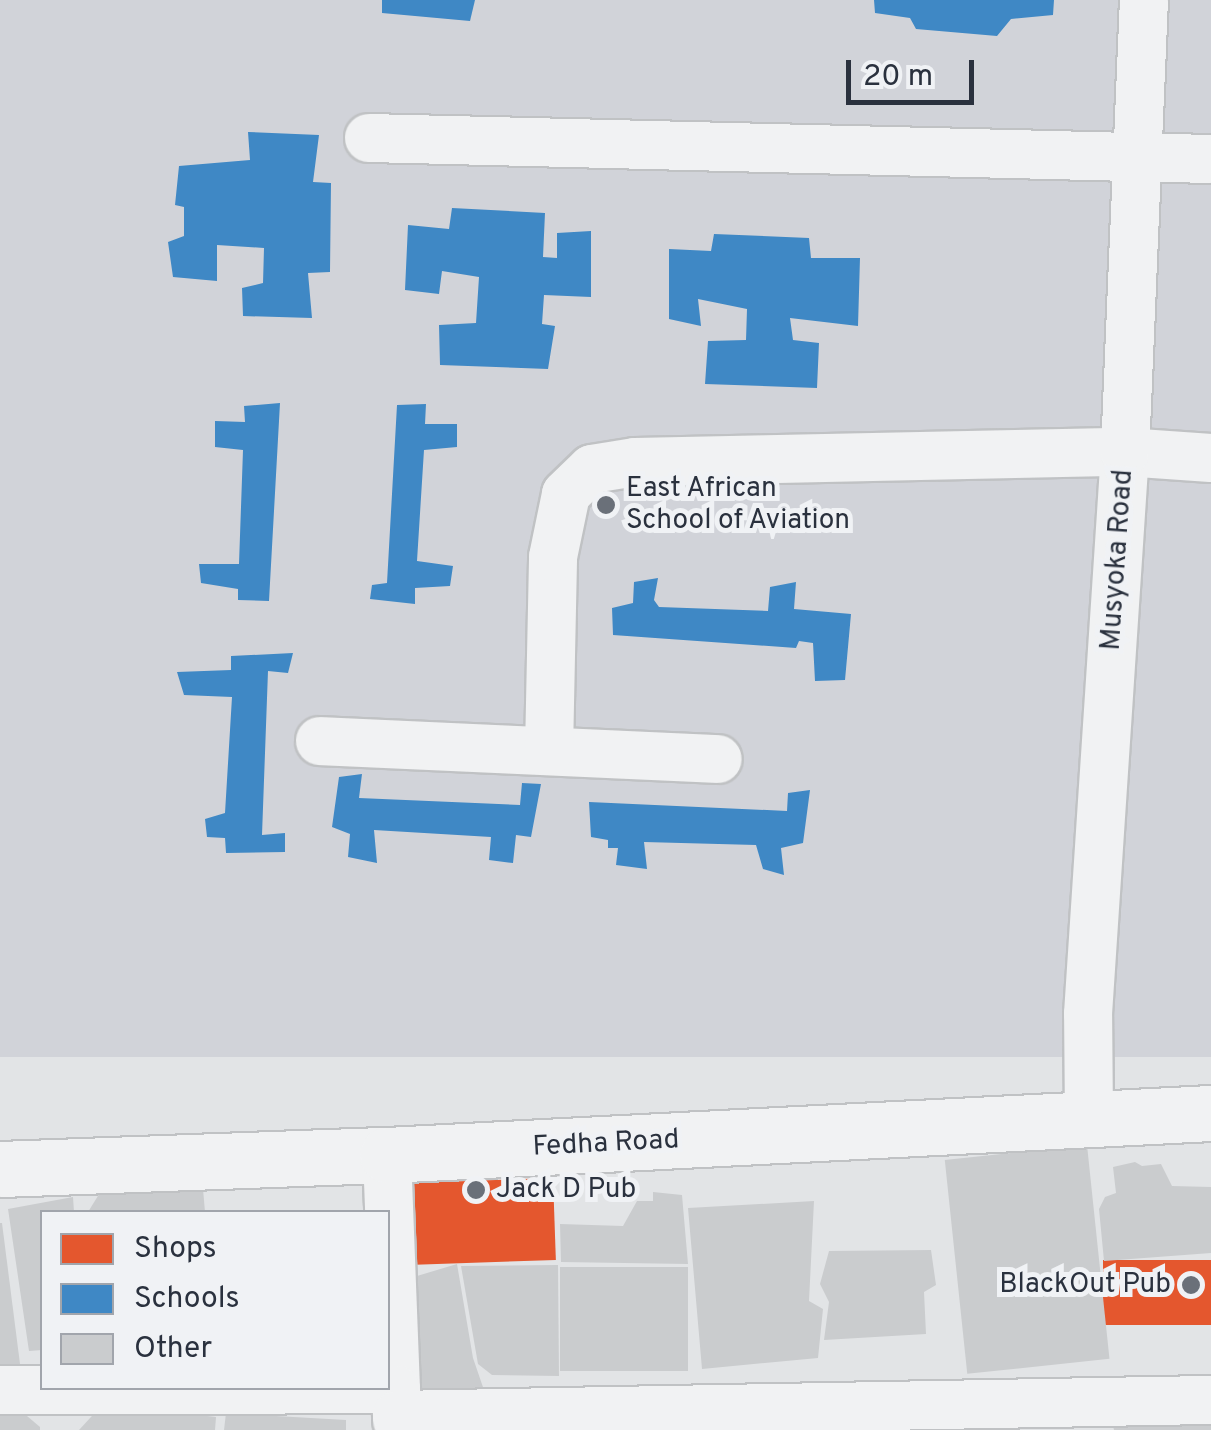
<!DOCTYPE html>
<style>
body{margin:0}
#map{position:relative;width:1211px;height:1430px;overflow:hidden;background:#e2e4e6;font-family:Overpass,sans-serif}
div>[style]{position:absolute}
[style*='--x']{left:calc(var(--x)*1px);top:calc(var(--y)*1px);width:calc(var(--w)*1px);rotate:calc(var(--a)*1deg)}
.built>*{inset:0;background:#d1d3d9;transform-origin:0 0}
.shops>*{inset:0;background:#e4572e;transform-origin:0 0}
.schools>*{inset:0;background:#3f88c5}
.building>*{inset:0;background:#caccce;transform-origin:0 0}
.roads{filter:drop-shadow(2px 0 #c0c2c4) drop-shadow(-2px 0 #c0c2c4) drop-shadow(0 2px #c0c2c4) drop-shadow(0 -2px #c0c2c4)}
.minor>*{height:48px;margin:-24px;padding:0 24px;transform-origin:24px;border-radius:24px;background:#f1f2f3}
.tertiary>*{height:55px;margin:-27.5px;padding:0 27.5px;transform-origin:27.5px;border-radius:27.5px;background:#f1f2f3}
.dots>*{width:28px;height:28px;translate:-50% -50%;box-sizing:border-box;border:5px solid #f0f2f5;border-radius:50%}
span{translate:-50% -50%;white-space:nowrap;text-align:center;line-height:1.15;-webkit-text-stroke:10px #f0f2f5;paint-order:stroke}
.poi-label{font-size:28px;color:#2a313e}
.left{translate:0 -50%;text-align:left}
.right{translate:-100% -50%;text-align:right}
.street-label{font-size:28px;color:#2a313e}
.legend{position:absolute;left:40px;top:1210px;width:350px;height:180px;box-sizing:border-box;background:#f0f2f5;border:2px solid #a1a5ac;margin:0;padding:12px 18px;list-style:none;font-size:30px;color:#2a313e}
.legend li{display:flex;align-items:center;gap:20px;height:50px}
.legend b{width:50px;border:2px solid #a1a5ac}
.scale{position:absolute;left:846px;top:60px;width:128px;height:45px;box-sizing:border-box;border:5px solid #2a313e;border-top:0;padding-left:12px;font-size:30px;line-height:35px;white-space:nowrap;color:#2a313e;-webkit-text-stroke:8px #f0f2f5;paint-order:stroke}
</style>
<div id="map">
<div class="built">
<div style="left:0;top:0;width:1211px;height:1057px"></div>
</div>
<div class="shops">
<div style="left:553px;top:1178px;width:82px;height:148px;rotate:88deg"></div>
<div style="left:1211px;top:1260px;width:65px;height:108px;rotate:90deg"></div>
</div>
<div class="schools">
<div style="clip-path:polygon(382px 0,475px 0,470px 21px,382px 13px)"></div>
<div style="clip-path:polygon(874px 0,1054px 0,1053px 15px,1011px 19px,997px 36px,916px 29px,910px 18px,875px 13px)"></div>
<div style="clip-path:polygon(248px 132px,319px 135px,313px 182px,331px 183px,330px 272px,308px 273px,312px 318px,243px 316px,242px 288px,263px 283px,264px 248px,217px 245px,217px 281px,173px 277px,168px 242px,184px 236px,184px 207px,175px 205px,179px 166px,250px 160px)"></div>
<div style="clip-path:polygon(452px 208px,545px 213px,543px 257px,557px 258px,557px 233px,591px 231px,591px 297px,544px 295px,542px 324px,555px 326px,548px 369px,440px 365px,439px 325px,476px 323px,479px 277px,442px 271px,439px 294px,405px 290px,408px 225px,449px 229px)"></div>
<div style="clip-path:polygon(714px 234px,809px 238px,811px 258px,860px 258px,858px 326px,790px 318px,793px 340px,819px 343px,817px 388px,705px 384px,708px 341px,746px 340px,747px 309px,698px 299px,701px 326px,669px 319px,669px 249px,711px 251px)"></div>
<div style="clip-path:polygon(280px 403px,269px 601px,238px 600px,238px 589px,201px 583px,199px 564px,239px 564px,243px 450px,215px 447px,215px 421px,245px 422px,244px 406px)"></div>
<div style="clip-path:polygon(426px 404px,425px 424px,457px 424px,457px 447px,424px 450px,417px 561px,453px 566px,450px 586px,415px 588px,415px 604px,370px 599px,372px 585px,387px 583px,397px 405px)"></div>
<div style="clip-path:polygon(658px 578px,654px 600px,659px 607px,768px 611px,770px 587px,796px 582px,794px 609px,851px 614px,845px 680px,815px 681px,813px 643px,799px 641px,796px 648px,613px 635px,612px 608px,633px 603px,634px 582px)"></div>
<div style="clip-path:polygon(293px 653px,288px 673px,268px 671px,262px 835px,285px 833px,285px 852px,226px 853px,225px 838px,207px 837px,205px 819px,225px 813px,232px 697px,184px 695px,177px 672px,231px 670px,231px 656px)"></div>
<div style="clip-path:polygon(362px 774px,359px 798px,520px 805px,522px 783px,541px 784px,531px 837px,516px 835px,513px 863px,489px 860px,491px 837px,374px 830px,377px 863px,348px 857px,350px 834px,332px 827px,339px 777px)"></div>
<div style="clip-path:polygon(810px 790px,803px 843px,781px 848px,784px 875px,763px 869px,756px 845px,644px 842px,647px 869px,616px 865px,618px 848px,608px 848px,608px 840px,591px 837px,589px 802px,787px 811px,788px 793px)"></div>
</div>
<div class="building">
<div style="left:1087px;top:1145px;width:215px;height:143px;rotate:84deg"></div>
<div style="clip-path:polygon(1135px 1162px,1142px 1166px,1161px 1164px,1172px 1186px,1211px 1187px,1211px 1253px,1104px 1261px,1099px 1209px,1105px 1197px,1116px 1193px,1113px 1167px)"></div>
<div style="clip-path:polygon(203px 1189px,205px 1212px,88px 1212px,101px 1191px)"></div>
<div style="clip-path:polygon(653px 1192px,682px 1195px,688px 1264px,561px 1262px,560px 1224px,623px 1226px,637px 1201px,653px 1201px)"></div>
<div style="clip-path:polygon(73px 1197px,74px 1212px,42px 1212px,42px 1350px,29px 1351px,8px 1209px)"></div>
<div style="clip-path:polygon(814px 1201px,809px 1301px,823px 1309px,818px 1358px,702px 1369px,688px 1208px)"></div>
<div style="clip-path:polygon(0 1223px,2px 1223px,20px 1364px,0 1364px)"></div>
<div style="clip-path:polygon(931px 1250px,936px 1285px,924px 1292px,926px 1334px,824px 1340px,829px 1302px,820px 1284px,829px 1251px)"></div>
<div style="clip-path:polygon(457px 1264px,473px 1358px,485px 1393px,422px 1395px,413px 1378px,407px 1279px)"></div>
<div style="clip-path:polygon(558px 1265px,559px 1376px,492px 1375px,478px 1364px,461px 1266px)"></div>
<div style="left:560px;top:1267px;width:128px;height:104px"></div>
<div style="clip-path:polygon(103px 1404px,216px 1417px,215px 1430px,79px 1430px)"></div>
<div style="clip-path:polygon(14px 1405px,40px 1427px,40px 1430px,0 1430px,0 1406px)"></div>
<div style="clip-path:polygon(226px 1413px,346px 1420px,346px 1430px,224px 1430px)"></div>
<div style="clip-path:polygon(1211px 1414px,1211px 1430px,1114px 1430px,1112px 1422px)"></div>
</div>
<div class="roads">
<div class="minor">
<div style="--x:369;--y:138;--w:842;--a:1.43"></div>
<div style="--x:320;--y:741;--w:398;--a:2.6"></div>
<div style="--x:549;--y:751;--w:194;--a:-88.8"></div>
<div style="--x:553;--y:557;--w:64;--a:-78.3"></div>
<div style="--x:566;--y:494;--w:36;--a:-44"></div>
<div style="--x:592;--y:469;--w:44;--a:-9.2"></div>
<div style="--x:635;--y:462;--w:490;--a:-1.2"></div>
<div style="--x:1125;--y:452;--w:86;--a:4"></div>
<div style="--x:1089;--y:1119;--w:105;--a:-90.5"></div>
<div style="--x:1088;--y:1014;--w:563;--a:-86.23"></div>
<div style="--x:1125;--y:452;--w:452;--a:-87.6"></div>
<div style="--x:387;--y:1155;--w:266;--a:87.8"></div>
<div style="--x:0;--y:1390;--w:396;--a:-0.1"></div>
<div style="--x:397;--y:1415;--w:814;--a:-1.06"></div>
</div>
<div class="tertiary">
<div style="--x:0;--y:1169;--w:387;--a:-2.1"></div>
<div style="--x:387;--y:1155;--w:825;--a:-2.92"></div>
</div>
</div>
<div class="dots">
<div style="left:606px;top:505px;background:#6a7079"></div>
<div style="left:476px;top:1190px;background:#6a7079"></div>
<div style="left:1191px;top:1285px;background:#6a7079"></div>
</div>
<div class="poi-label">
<span class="left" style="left:626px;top:505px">East African<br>School of Aviation</span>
<span class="left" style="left:496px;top:1190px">Jack D Pub</span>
<span class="right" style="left:1171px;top:1285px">BlackOut Pub</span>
</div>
<div class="street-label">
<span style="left:1118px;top:560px;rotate:-86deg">Musyoka Road</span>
<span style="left:606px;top:1144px;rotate:-3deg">Fedha Road</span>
</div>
<ul class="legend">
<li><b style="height:28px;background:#e4572e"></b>Shops</li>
<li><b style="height:28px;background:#3f88c5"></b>Schools</li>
<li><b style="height:28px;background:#caccce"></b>Other</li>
</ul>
<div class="scale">20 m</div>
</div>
